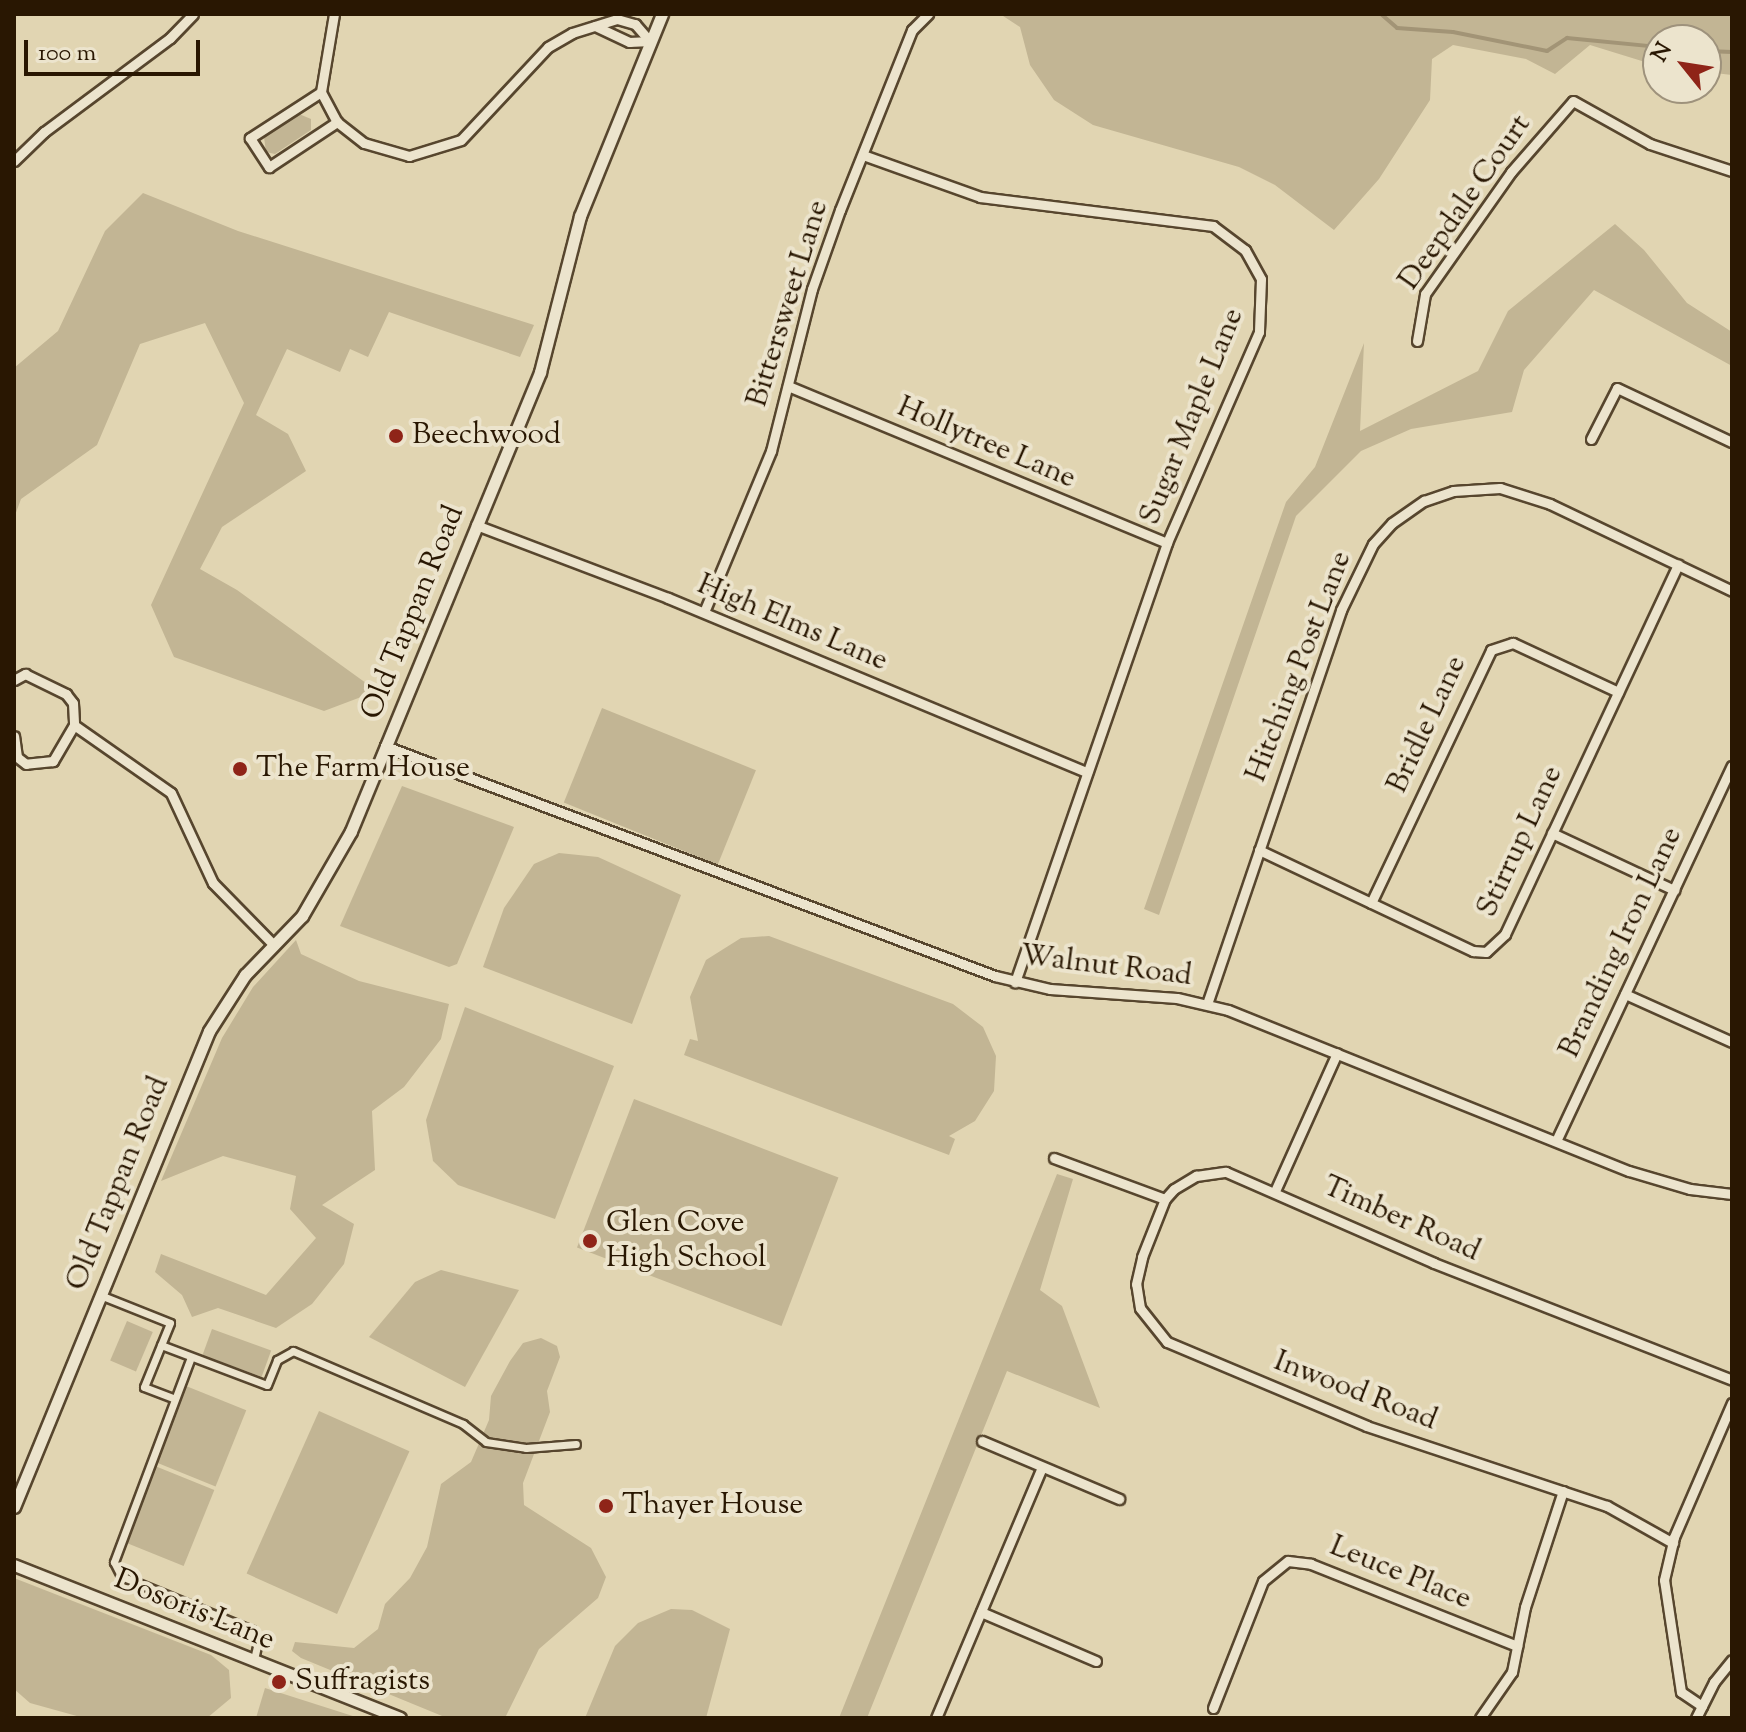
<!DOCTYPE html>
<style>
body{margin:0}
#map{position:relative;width:1746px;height:1732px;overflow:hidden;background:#e1d5b2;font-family:"Sorts Mill Goudy",serif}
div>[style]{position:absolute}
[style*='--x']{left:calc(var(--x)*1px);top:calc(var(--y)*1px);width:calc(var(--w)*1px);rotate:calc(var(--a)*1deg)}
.green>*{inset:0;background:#c2b594;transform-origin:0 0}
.stream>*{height:4px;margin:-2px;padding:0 2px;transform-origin:2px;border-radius:2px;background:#a29476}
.roads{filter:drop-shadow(2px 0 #57462e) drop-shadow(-2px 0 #57462e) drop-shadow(0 2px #57462e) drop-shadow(0 -2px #57462e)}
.pedestrian>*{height:7px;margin:-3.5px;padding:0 3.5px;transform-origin:3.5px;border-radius:3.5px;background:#ece4cd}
.minor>*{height:9px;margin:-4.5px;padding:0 4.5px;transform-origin:4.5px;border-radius:4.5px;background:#ece4cd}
.tertiary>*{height:11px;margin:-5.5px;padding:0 5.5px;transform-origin:5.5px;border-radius:5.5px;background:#ece4cd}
.dots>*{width:22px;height:22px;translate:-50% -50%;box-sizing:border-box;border:4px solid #ece4cd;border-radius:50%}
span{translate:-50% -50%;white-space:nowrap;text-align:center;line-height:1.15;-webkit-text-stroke:8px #ece4cd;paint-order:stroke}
.street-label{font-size:30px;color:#291702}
.poi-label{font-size:30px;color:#291702}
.left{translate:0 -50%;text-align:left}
.frame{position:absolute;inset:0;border:16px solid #291702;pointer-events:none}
.north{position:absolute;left:1642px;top:24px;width:80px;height:80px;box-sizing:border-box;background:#ece4cd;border:2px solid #9e927c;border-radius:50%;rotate:300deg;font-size:22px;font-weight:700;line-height:32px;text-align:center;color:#291702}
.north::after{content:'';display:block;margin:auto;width:28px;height:36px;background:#8f2418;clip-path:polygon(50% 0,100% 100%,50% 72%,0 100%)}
.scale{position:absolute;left:24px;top:40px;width:176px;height:36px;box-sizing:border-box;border:4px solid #291702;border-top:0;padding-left:10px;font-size:24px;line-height:28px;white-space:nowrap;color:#291702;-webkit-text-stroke:6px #ece4cd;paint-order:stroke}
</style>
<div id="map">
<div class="green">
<div style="clip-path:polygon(1000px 14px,1732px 14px,1732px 75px,1706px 72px,1706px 40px,1658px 40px,1658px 66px,1590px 45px,1555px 74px,1526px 59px,1453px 45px,1432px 59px,1430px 100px,1379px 179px,1334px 230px,1275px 185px,1239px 167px,1093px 125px,1054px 100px,1030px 65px,1020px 27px)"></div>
<div style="clip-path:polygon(299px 114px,311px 119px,311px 130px,275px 154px,266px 152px,264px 137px)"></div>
<div style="clip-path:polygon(143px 193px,238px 231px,534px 325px,520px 357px,389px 312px,368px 357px,350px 349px,340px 372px,287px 349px,256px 415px,288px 434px,306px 471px,222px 527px,200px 569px,237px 590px,377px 691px,324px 711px,174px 657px,151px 605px,244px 403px,205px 323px,140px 344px,97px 445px,21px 499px,14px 518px,14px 368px,58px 331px,105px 231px)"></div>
<div style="clip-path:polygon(1615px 224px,1644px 250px,1687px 303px,1732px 332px,1732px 366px,1594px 290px,1524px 370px,1512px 412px,1411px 429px,1361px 451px,1296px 516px,1159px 915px,1144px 909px,1286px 502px,1315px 467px,1364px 343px,1360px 431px,1478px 371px,1508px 311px)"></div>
<div style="left:602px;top:708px;width:166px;height:102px;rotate:22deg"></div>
<div style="clip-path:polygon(402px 786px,514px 827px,457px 964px,449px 967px,340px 926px)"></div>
<div style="clip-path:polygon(559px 853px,598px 857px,681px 895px,632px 1024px,483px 967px,504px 908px,534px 864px)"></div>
<div style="clip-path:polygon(769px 936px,953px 1004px,983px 1027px,996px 1056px,994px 1091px,975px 1121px,949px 1136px,955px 1139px,949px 1155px,684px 1055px,690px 1039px,698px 1041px,690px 997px,706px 960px,741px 938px)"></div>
<div style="clip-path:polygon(296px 940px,301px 954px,359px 981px,449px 1004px,441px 1039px,404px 1087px,372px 1111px,375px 1170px,322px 1205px,354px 1224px,344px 1264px,312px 1304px,276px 1328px,218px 1308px,192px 1317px,182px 1295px,155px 1272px,161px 1254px,266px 1295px,316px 1238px,290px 1209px,296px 1176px,223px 1156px,161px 1181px,222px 1038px,253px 987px)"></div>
<div style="clip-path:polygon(465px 1007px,614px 1066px,555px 1219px,458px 1185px,433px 1161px,426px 1120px)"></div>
<div style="left:634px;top:1099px;width:219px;height:159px;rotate:21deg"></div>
<div style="clip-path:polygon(1057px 1174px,1073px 1179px,1040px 1290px,1062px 1306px,1100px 1408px,1007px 1371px,867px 1718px,839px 1718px)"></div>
<div style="clip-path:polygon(441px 1270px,519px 1290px,465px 1387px,369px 1337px,415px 1282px)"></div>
<div style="left:127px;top:1321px;width:28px;height:43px;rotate:23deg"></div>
<div style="left:212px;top:1329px;width:63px;height:28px;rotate:20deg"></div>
<div style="clip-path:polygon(541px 1338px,557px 1346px,560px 1357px,547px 1391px,550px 1412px,523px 1483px,524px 1505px,591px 1548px,606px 1577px,598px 1598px,539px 1649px,505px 1718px,447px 1718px,301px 1658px,292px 1651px,295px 1642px,354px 1648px,378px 1629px,385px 1604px,410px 1578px,427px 1547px,441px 1484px,471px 1462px,489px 1420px,491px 1396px,510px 1361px,523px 1343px)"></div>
<div style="left:186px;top:1386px;width:65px;height:82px;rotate:22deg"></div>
<div style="left:319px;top:1411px;width:99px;height:178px;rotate:24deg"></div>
<div style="left:155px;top:1466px;width:64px;height:82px;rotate:22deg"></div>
<div style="clip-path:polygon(14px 1578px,211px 1655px,229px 1670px,231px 1698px,207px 1718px,84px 1718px,30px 1703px,14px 1689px)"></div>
<div style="clip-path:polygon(671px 1609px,692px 1610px,730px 1629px,706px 1718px,585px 1718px,615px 1646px,638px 1623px)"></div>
<div style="clip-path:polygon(265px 1688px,359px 1718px,256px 1718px)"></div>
</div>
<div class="stream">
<div style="--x:1381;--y:14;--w:21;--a:41"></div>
<div style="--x:1397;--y:28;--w:56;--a:4.1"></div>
<div style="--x:1453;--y:32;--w:96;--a:11.4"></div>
<div style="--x:1547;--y:51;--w:24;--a:-33"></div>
<div style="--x:1567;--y:38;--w:91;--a:5.6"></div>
<div style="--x:1706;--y:51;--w:26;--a:2"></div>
</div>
<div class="roads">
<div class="pedestrian">
<div style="--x:100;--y:1295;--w:75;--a:21.8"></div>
<div style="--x:170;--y:1323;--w:69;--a:112.1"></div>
<div style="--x:144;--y:1387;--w:33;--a:21"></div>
<div style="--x:161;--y:1345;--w:113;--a:20.7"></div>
<div style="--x:267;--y:1385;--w:27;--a:-68"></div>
<div style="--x:277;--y:1360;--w:18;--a:-29"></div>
<div style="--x:293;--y:1351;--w:185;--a:23.2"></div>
<div style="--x:463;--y:1424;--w:29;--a:38"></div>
<div style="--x:486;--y:1442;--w:40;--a:8.5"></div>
<div style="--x:526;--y:1448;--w:50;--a:-4.6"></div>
<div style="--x:191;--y:1357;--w:219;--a:110.6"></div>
<div style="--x:114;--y:1562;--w:16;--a:63"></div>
<div style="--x:121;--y:1576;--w:142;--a:22.4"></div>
<div style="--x:252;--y:1630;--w:13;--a:63"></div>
<div style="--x:258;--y:1642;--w:18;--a:103"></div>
</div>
<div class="minor">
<div style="--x:334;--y:14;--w:79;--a:99.5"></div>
<div style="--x:321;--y:92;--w:34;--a:62"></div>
<div style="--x:337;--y:122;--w:34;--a:38"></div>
<div style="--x:364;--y:143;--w:47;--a:16.1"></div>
<div style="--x:409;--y:156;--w:54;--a:-17.1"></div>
<div style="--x:461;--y:140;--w:127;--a:-46.9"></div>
<div style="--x:548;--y:47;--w:28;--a:-30"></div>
<div style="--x:572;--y:33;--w:47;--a:-17.3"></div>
<div style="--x:617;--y:19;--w:19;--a:16"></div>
<div style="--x:635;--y:24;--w:23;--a:49"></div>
<div style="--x:595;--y:26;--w:38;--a:25"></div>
<div style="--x:629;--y:42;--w:21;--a:-3"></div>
<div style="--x:321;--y:92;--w:85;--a:147.1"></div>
<div style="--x:250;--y:138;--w:35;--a:57"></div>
<div style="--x:269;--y:167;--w:82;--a:-33.5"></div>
<div style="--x:863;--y:155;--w:124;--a:19.7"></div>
<div style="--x:980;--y:197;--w:235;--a:7.1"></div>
<div style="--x:1213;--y:226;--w:40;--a:37"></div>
<div style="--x:1245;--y:250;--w:33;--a:61"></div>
<div style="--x:1261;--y:279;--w:53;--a:92.2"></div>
<div style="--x:1259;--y:332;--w:230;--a:113.6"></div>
<div style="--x:1167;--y:543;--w:465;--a:109.1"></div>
<div style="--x:14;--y:161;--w:42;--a:-44"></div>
<div style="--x:44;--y:132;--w:157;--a:-36.7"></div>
<div style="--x:170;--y:38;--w:33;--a:-46"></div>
<div style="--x:1417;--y:341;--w:48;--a:-80.3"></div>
<div style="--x:1425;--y:294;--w:149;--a:-54.8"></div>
<div style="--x:1511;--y:172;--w:94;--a:-48.9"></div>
<div style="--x:1573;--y:101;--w:88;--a:29.2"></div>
<div style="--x:1650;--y:144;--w:86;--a:18.2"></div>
<div style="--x:788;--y:386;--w:410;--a:22.5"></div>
<div style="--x:1591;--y:439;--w:57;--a:-63"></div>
<div style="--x:1617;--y:388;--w:127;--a:25.2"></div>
<div style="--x:476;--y:525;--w:205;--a:20.8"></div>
<div style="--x:668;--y:598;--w:454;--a:22.6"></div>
<div style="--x:704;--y:612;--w:174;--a:-67.4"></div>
<div style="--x:771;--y:451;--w:167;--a:-75.8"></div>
<div style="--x:812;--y:289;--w:84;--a:-70.5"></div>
<div style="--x:840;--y:210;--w:194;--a:-68.2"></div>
<div style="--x:912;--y:30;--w:23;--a:-45"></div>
<div style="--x:14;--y:680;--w:13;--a:-29"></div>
<div style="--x:25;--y:674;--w:46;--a:26"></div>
<div style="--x:66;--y:694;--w:11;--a:52"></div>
<div style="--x:73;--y:703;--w:22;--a:87"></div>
<div style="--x:74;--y:725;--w:42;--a:120.3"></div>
<div style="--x:53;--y:761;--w:27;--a:174"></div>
<div style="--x:26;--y:764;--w:11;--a:-142"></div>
<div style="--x:17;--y:757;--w:21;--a:-98"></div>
<div style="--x:74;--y:725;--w:118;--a:35"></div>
<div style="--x:171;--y:793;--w:99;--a:65"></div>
<div style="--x:213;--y:883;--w:87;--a:45.5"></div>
<div style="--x:385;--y:746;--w:652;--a:20.66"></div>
<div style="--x:995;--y:976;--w:57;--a:13.3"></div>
<div style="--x:1050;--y:989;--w:127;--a:4.1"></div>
<div style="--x:1177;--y:998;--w:52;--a:13.2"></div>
<div style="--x:1228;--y:1010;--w:432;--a:21.9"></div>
<div style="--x:1629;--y:1171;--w:64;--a:16.4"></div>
<div style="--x:1690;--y:1189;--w:42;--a:6.8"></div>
<div style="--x:1552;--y:833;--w:135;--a:25"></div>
<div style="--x:1259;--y:850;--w:237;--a:25.3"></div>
<div style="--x:1473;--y:951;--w:13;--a:4"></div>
<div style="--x:1486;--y:952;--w:26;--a:-43"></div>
<div style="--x:1505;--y:934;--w:408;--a:-64.9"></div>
<div style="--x:1371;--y:903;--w:280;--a:-64.6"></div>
<div style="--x:1491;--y:650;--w:23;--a:-18"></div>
<div style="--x:1513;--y:643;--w:116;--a:25"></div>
<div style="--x:1625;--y:994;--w:117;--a:24.2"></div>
<div style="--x:1207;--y:1004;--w:416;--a:-71.2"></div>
<div style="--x:1341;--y:610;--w:73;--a:-64.1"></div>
<div style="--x:1373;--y:544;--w:28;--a:-48"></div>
<div style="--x:1392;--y:523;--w:39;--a:-35"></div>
<div style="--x:1424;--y:501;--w:31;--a:-19"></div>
<div style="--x:1453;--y:491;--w:47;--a:-3.7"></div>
<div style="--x:1500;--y:488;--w:52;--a:17.7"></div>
<div style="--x:1550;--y:504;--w:202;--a:25.5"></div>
<div style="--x:1556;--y:1141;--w:414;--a:-64.9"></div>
<div style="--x:1054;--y:1158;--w:118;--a:20.3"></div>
<div style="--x:1275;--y:1191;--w:151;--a:-65.8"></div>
<div style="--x:982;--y:1441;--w:149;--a:22.9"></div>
<div style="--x:1673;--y:1543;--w:76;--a:-150.7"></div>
<div style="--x:1607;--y:1506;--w:253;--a:-161.6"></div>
<div style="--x:1367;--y:1426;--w:217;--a:-157.2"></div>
<div style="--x:1167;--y:1342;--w:43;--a:-128.5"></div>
<div style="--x:1140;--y:1308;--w:24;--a:-99"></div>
<div style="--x:1136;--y:1284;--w:28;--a:-77"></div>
<div style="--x:1142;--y:1257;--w:62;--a:-68.4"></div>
<div style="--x:1165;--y:1199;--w:13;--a:-48"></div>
<div style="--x:1174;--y:1189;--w:26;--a:-31"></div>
<div style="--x:1196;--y:1176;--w:30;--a:-8"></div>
<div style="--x:1226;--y:1172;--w:227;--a:23.6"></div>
<div style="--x:1434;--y:1263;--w:320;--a:21.4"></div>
<div style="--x:981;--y:1612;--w:125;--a:23.1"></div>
<div style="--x:1702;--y:1706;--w:25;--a:-146"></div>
<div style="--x:1681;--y:1692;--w:113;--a:-98.6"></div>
<div style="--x:1664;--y:1580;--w:44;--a:-76.9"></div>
<div style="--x:1674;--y:1537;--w:146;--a:-66.6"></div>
<div style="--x:1213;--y:1708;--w:136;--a:-68.5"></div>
<div style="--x:1263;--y:1581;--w:32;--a:-39"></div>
<div style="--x:1288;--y:1561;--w:23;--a:7"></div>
<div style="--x:1311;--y:1564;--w:222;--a:21.7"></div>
<div style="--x:936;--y:1718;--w:272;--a:-67.1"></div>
<div style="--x:1480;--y:1718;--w:56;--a:-55.2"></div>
<div style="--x:1512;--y:1672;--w:66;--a:-78.7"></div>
<div style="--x:1525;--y:1607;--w:122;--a:-71.9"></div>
<div style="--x:1696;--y:1718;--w:40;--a:-63.4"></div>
<div style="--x:1714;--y:1682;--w:28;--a:-51"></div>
</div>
<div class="tertiary">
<div style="--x:14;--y:1507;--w:514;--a:-67.72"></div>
<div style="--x:209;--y:1031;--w:67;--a:-57.3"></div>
<div style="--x:245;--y:975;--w:82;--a:-46"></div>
<div style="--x:302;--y:916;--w:98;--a:-60"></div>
<div style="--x:351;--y:831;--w:496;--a:-67.6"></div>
<div style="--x:540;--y:372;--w:161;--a:-75.6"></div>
<div style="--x:580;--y:216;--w:218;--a:-67.9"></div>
<div style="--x:14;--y:1565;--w:415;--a:21.6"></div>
</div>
</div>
<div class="dots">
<div style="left:396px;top:436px;background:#8f2418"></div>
<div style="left:240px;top:769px;background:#8f2418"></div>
<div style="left:590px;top:1241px;background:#8f2418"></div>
<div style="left:606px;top:1506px;background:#8f2418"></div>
<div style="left:279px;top:1682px;background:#8f2418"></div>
</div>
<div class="street-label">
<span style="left:1466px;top:203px;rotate:-55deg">Deepdale Court</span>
<span style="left:789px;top:304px;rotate:-73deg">Bittersweet Lane</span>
<span style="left:1193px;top:417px;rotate:-68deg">Sugar Maple Lane</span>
<span style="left:986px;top:444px;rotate:23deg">Hollytree Lane</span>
<span style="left:414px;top:613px;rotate:-68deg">Old Tappan Road</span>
<span style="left:792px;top:624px;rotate:23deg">High Elms Lane</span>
<span style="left:1300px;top:667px;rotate:-69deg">Hitching Post Lane</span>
<span style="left:1428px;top:725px;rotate:-65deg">Bridle Lane</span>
<span style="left:1521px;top:842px;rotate:-65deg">Stirrup Lane</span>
<span style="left:1622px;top:943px;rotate:-65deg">Branding Iron Lane</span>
<span style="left:1106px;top:967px;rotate:7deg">Walnut Road</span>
<span style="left:119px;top:1184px;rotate:-68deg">Old Tappan Road</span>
<span style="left:1401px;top:1220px;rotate:24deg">Timber Road</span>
<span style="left:1355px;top:1392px;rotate:21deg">Inwood Road</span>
<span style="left:1400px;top:1574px;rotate:22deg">Leuce Place</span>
<span style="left:194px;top:1611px;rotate:22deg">Dosoris Lane</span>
</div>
<div class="poi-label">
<span class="left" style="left:412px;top:436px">Beechwood</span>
<span class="left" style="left:256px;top:769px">The Farm House</span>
<span class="left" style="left:606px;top:1241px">Glen Cove<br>High School</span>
<span class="left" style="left:622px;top:1506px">Thayer House</span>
<span class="left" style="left:295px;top:1682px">Suffragists</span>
</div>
<div class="frame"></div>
<div class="north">N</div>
<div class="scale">100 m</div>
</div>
